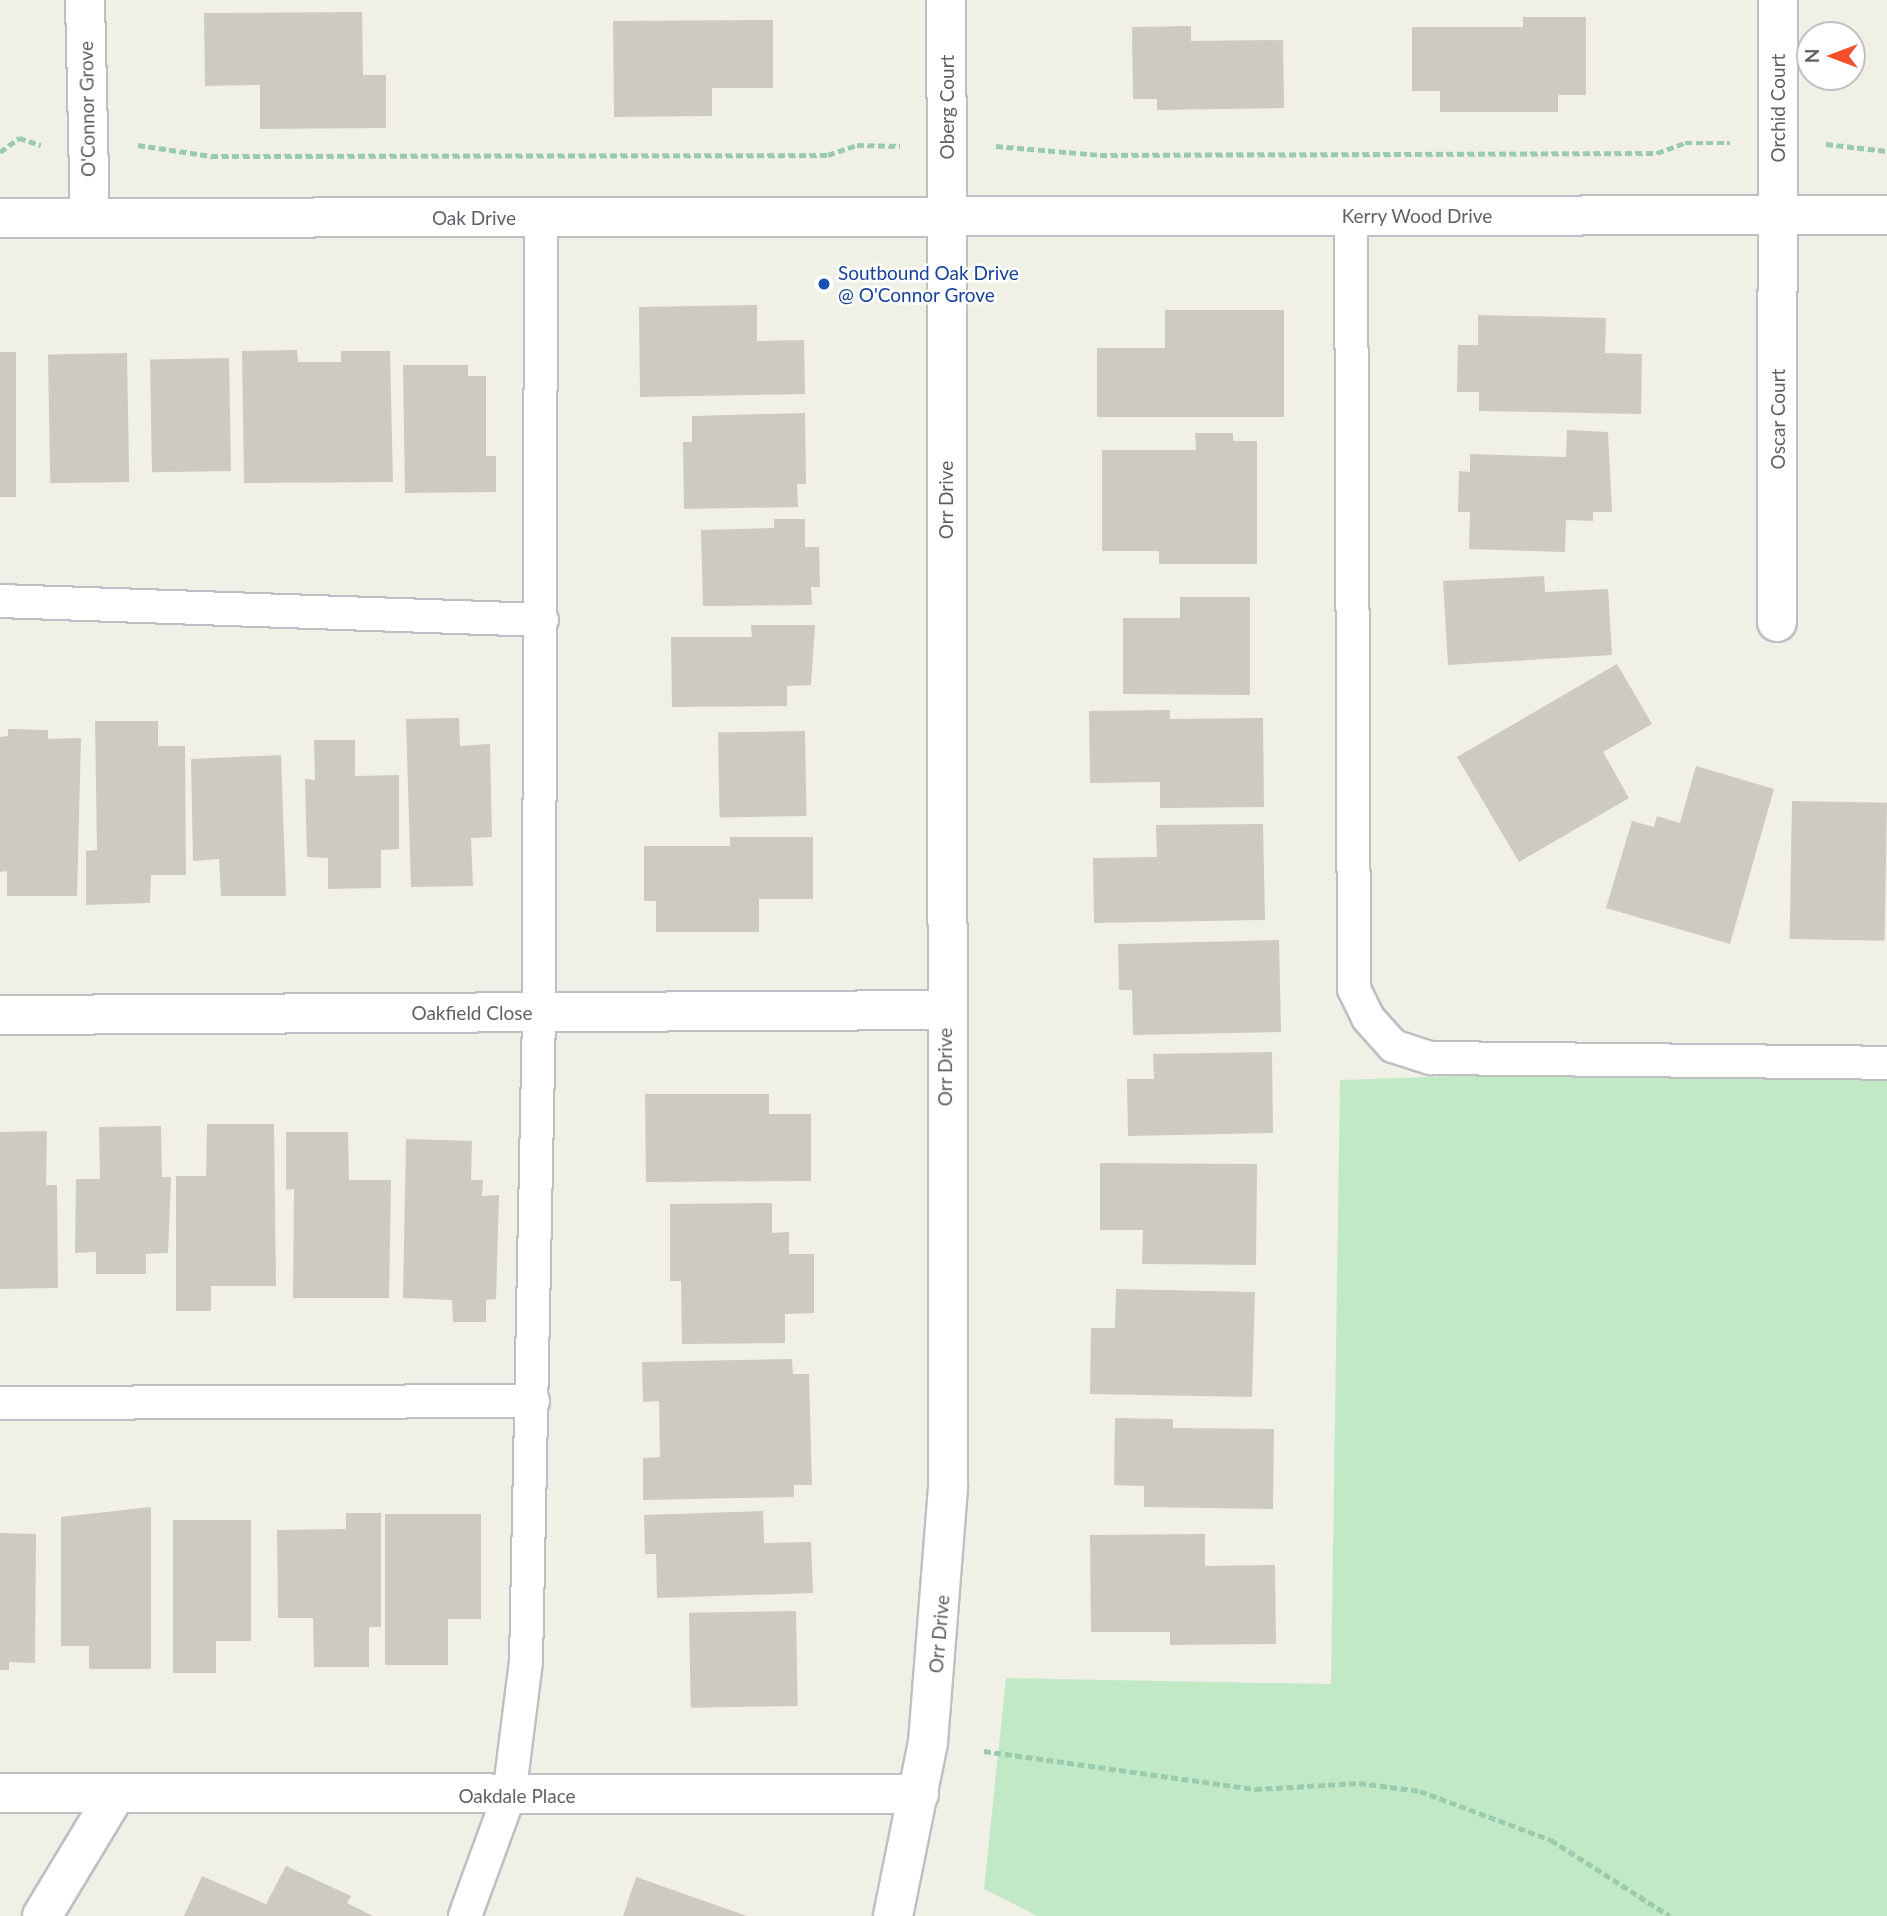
<!DOCTYPE html>
<style>
body{margin:0}
#map{position:relative;width:1887px;height:1916px;overflow:hidden;background:#f1f0e6;font-family:Lato,sans-serif}
div>[style]{position:absolute}
[style*='--x']{left:calc(var(--x)*1px);top:calc(var(--y)*1px);width:calc(var(--w)*1px);rotate:calc(var(--a)*1deg)}
.green>*{inset:0;background:#c2e9c6}
.building>*{inset:0;background:#cccac3;transform-origin:0 0}
.path>*{height:4.5px;margin-top:-2.25px;transform-origin:0;background:repeating-linear-gradient(90deg,#9acbae 0 7px,transparent 0 10.5px)}
.roads{filter:drop-shadow(2px 0 #bebfc5) drop-shadow(-2px 0 #bebfc5) drop-shadow(0 2px #bebfc5) drop-shadow(0 -2px #bebfc5)}
.service>*{height:32px;margin:-16px;padding:0 16px;transform-origin:16px;border-radius:16px;background:#fff}
.minor>*{height:38px;margin:-19px;padding:0 19px;transform-origin:19px;border-radius:19px;background:#fff}
.tertiary>*{height:38px;margin:-19px;padding:0 19px;transform-origin:19px;border-radius:19px;background:#fff}
.dots>*{width:19px;height:19px;translate:-50% -50%;box-sizing:border-box;border:4px solid #fff;border-radius:50%}
span{translate:-50% -50%;white-space:nowrap;text-align:center;line-height:1.15;-webkit-text-stroke:5px #fff;paint-order:stroke}
.street-label{font-size:19px;color:#5e6167}
.transit-label{font-size:19px;color:#164399}
.left{translate:0 -50%;text-align:left}
.north{position:absolute;left:1796px;top:21px;width:70px;height:70px;box-sizing:border-box;background:#fff;border:2px solid #bfc0c2;border-radius:50%;rotate:270deg;font-size:19px;font-weight:700;line-height:28px;text-align:center;color:#5e6167}
.north::after{content:'';display:block;margin:auto;width:24px;height:32px;background:#f2502b;clip-path:polygon(50% 0,100% 100%,50% 72%,0 100%)}
</style>
<div id="map">
<div class="green">
<div style="clip-path:polygon(1887px 1061px,1887px 1916px,1037px 1916px,984px 1889px,1006px 1678px,1331px 1684px,1340px 1080px)"></div>
</div>
<div class="building">
<div style="clip-path:polygon(362px 12px,363px 75px,386px 75px,386px 128px,260px 129px,260px 85px,205px 86px,204px 13px)"></div>
<div style="clip-path:polygon(1523px 17px,1586px 17px,1586px 95px,1558px 95px,1558px 112px,1440px 112px,1440px 91px,1412px 91px,1412px 27px,1523px 27px)"></div>
<div style="clip-path:polygon(773px 20px,773px 88px,712px 88px,712px 116px,614px 117px,613px 21px)"></div>
<div style="clip-path:polygon(1191px 26px,1191px 41px,1283px 40px,1284px 108px,1157px 110px,1157px 99px,1133px 99px,1132px 27px)"></div>
<div style="clip-path:polygon(757px 305px,757px 341px,804px 340px,805px 394px,640px 397px,639px 307px)"></div>
<div style="clip-path:polygon(1165px 310px,1284px 310px,1284px 417px,1097px 417px,1097px 348px,1165px 348px)"></div>
<div style="clip-path:polygon(1478px 315px,1606px 318px,1605px 353px,1642px 354px,1641px 414px,1479px 411px,1479px 392px,1457px 392px,1458px 345px,1478px 345px)"></div>
<div style="clip-path:polygon(297px 350px,298px 362px,341px 362px,341px 351px,390px 351px,393px 482px,244px 483px,242px 351px)"></div>
<div style="left:0;top:352px;width:16px;height:145px"></div>
<div style="left:127px;top:353px;width:129px;height:79px;rotate:89deg"></div>
<div style="left:229px;top:358px;width:113px;height:79px;rotate:89deg"></div>
<div style="clip-path:polygon(403px 365px,468px 365px,468px 376px,486px 376px,486px 456px,496px 456px,496px 492px,405px 493px)"></div>
<div style="clip-path:polygon(805px 413px,806px 484px,797px 484px,798px 507px,684px 509px,683px 442px,692px 442px,692px 416px)"></div>
<div style="clip-path:polygon(1567px 430px,1608px 432px,1612px 512px,1593px 512px,1593px 521px,1566px 520px,1565px 552px,1469px 549px,1470px 512px,1458px 512px,1459px 471px,1470px 472px,1470px 454px,1566px 457px)"></div>
<div style="clip-path:polygon(1195px 433px,1233px 433px,1233px 441px,1257px 441px,1257px 564px,1159px 564px,1159px 551px,1102px 551px,1102px 450px,1196px 450px)"></div>
<div style="clip-path:polygon(774px 519px,805px 519px,805px 547px,819px 547px,820px 587px,811px 587px,812px 605px,703px 606px,701px 530px,774px 528px)"></div>
<div style="clip-path:polygon(1544px 576px,1545px 592px,1608px 589px,1612px 655px,1448px 665px,1443px 581px)"></div>
<div style="clip-path:polygon(1180px 597px,1250px 597px,1250px 695px,1123px 694px,1123px 618px,1180px 618px)"></div>
<div style="clip-path:polygon(751px 625px,815px 625px,811px 685px,787px 686px,787px 706px,672px 707px,671px 637px,752px 637px)"></div>
<div style="clip-path:polygon(1617px 664px,1652px 724px,1603px 752px,1629px 798px,1519px 862px,1457px 757px)"></div>
<div style="clip-path:polygon(1170px 710px,1170px 719px,1263px 718px,1264px 807px,1160px 808px,1160px 782px,1090px 783px,1089px 711px)"></div>
<div style="clip-path:polygon(459px 718px,460px 746px,490px 744px,492px 837px,471px 838px,473px 886px,411px 887px,406px 719px)"></div>
<div style="clip-path:polygon(95px 721px,158px 721px,158px 746px,185px 746px,186px 875px,151px 875px,150px 903px,86px 905px,86px 851px,97px 850px)"></div>
<div style="clip-path:polygon(8px 729px,48px 730px,48px 739px,81px 738px,77px 896px,7px 896px,7px 871px,0 872px,0 737px,8px 736px)"></div>
<div style="left:805px;top:731px;width:85px;height:87px;rotate:89deg"></div>
<div style="clip-path:polygon(314px 740px,355px 740px,355px 776px,399px 775px,399px 849px,381px 850px,381px 888px,328px 889px,328px 858px,307px 857px,305px 779px,315px 780px)"></div>
<div style="clip-path:polygon(281px 755px,286px 896px,221px 896px,219px 859px,193px 861px,191px 759px)"></div>
<div style="clip-path:polygon(1696px 766px,1774px 789px,1730px 944px,1606px 908px,1632px 821px,1654px 827px,1657px 816px,1680px 823px)"></div>
<div style="left:1792px;top:801px;width:95px;height:138px;rotate:1deg"></div>
<div style="clip-path:polygon(1263px 824px,1265px 920px,1094px 923px,1093px 858px,1157px 857px,1156px 825px)"></div>
<div style="clip-path:polygon(730px 837px,813px 837px,813px 899px,759px 899px,759px 932px,656px 932px,656px 901px,644px 901px,644px 846px,730px 846px)"></div>
<div style="clip-path:polygon(1279px 940px,1281px 1032px,1133px 1035px,1132px 990px,1119px 990px,1118px 944px)"></div>
<div style="clip-path:polygon(1272px 1052px,1273px 1133px,1128px 1136px,1127px 1079px,1154px 1079px,1153px 1054px)"></div>
<div style="clip-path:polygon(645px 1094px,769px 1094px,769px 1114px,811px 1114px,811px 1181px,646px 1182px)"></div>
<div style="clip-path:polygon(207px 1124px,274px 1124px,276px 1286px,211px 1286px,211px 1311px,176px 1311px,176px 1176px,206px 1176px)"></div>
<div style="clip-path:polygon(161px 1126px,162px 1177px,171px 1177px,168px 1253px,146px 1254px,146px 1274px,96px 1274px,96px 1252px,75px 1253px,76px 1179px,100px 1179px,99px 1127px)"></div>
<div style="clip-path:polygon(47px 1131px,46px 1185px,57px 1185px,58px 1288px,0 1289px,0 1132px)"></div>
<div style="clip-path:polygon(286px 1132px,348px 1132px,349px 1180px,391px 1180px,389px 1298px,293px 1298px,294px 1189px,286px 1190px)"></div>
<div style="clip-path:polygon(406px 1139px,472px 1141px,471px 1180px,483px 1180px,482px 1196px,499px 1195px,496px 1299px,486px 1300px,486px 1322px,453px 1322px,452px 1300px,403px 1298px)"></div>
<div style="clip-path:polygon(1100px 1163px,1257px 1164px,1256px 1265px,1142px 1264px,1143px 1230px,1100px 1230px)"></div>
<div style="clip-path:polygon(772px 1203px,772px 1233px,789px 1232px,789px 1254px,814px 1254px,814px 1313px,785px 1314px,785px 1343px,682px 1344px,681px 1281px,670px 1281px,670px 1204px)"></div>
<div style="clip-path:polygon(1116px 1289px,1255px 1292px,1252px 1397px,1090px 1394px,1091px 1328px,1115px 1328px)"></div>
<div style="clip-path:polygon(792px 1359px,793px 1374px,809px 1374px,812px 1485px,794px 1485px,794px 1497px,643px 1500px,643px 1458px,660px 1457px,659px 1401px,643px 1402px,642px 1362px)"></div>
<div style="clip-path:polygon(1115px 1418px,1173px 1419px,1173px 1428px,1274px 1429px,1273px 1509px,1144px 1507px,1144px 1486px,1114px 1485px)"></div>
<div style="clip-path:polygon(151px 1507px,151px 1669px,89px 1669px,89px 1646px,61px 1646px,61px 1517px)"></div>
<div style="clip-path:polygon(763px 1511px,764px 1543px,811px 1542px,813px 1593px,657px 1598px,656px 1554px,645px 1554px,644px 1515px)"></div>
<div style="clip-path:polygon(346px 1513px,381px 1513px,381px 1627px,369px 1627px,369px 1667px,314px 1667px,313px 1618px,278px 1618px,277px 1530px,346px 1529px)"></div>
<div style="clip-path:polygon(385px 1514px,481px 1514px,481px 1619px,448px 1619px,448px 1665px,385px 1665px)"></div>
<div style="clip-path:polygon(173px 1520px,251px 1520px,251px 1641px,216px 1641px,216px 1673px,173px 1673px)"></div>
<div style="clip-path:polygon(0 1533px,36px 1534px,35px 1663px,9px 1662px,9px 1670px,0 1670px)"></div>
<div style="clip-path:polygon(1205px 1534px,1205px 1566px,1275px 1565px,1276px 1644px,1170px 1645px,1170px 1632px,1091px 1632px,1090px 1535px)"></div>
<div style="left:796px;top:1611px;width:95px;height:107px;rotate:89deg"></div>
<div style="clip-path:polygon(286px 1866px,351px 1896px,347px 1903px,373px 1916px,184px 1916px,202px 1876px,266px 1904px)"></div>
<div style="clip-path:polygon(636px 1877px,747px 1916px,623px 1916px)"></div>
</div>
<div class="path">
<div style="--x:1826;--y:144;--w:61;--a:6.5"></div>
<div style="--x:138;--y:145;--w:74;--a:8.6"></div>
<div style="--x:211;--y:156;--w:617;--a:-0.09"></div>
<div style="--x:828;--y:155;--w:31;--a:-19"></div>
<div style="--x:857;--y:145;--w:43;--a:1.3"></div>
<div style="--x:996;--y:146;--w:104;--a:4.9"></div>
<div style="--x:1100;--y:155;--w:557;--a:-0.21"></div>
<div style="--x:1657;--y:153;--w:30;--a:-20"></div>
<div style="--x:1685;--y:143;--w:45;--a:0"></div>
<div style="--x:0;--y:152;--w:24;--a:-36"></div>
<div style="--x:19;--y:138;--w:23;--a:18"></div>
<div style="--x:984;--y:1751;--w:274;--a:8"></div>
<div style="--x:1255;--y:1789;--w:104;--a:-3.3"></div>
<div style="--x:1359;--y:1783;--w:62;--a:7.5"></div>
<div style="--x:1420;--y:1791;--w:140;--a:20.5"></div>
<div style="--x:1551;--y:1840;--w:141;--a:32.6"></div>
</div>
<div class="roads">
<div class="service">
<div style="--x:1351;--y:216;--w:773;--a:89.78"></div>
<div style="--x:1354;--y:989;--w:32;--a:64"></div>
<div style="--x:1368;--y:1018;--w:38;--a:48"></div>
<div style="--x:1393;--y:1046;--w:40;--a:18"></div>
<div style="--x:1431;--y:1058;--w:456;--a:0.6"></div>
<div style="--x:0;--y:601;--w:542;--a:2.01"></div>
<div style="--x:0;--y:1403;--w:533;--a:-0.21"></div>
<div style="--x:465;--y:1916;--w:128;--a:-69.9"></div>
<div style="--x:509;--y:1796;--w:135;--a:-82.8"></div>
<div style="--x:526;--y:1662;--w:649;--a:-88.85"></div>
<div style="--x:539;--y:1013;--w:795;--a:-89.86"></div>
</div>
<div class="minor">
<div style="--x:85;--y:0;--w:218;--a:88.7"></div>
<div style="--x:946;--y:0;--w:214;--a:89.7"></div>
<div style="--x:1777;--y:622;--w:622;--a:-89.91"></div>
<div style="--x:0;--y:1015;--w:945;--a:-0.3"></div>
<div style="--x:0;--y:1793;--w:919;--a:0.06"></div>
<div style="--x:42;--y:1916;--w:141;--a:-58.9"></div>
</div>
<div class="tertiary">
<div style="--x:0;--y:218;--w:1887;--a:-0.09"></div>
<div style="--x:893;--y:1916;--w:177;--a:-78.6"></div>
<div style="--x:928;--y:1742;--w:256;--a:-85.5"></div>
<div style="--x:948;--y:1487;--w:1273;--a:-90.05"></div>
</div>
</div>
<div class="dots">
<div style="left:824px;top:284px;background:#1a4fb4"></div>
</div>
<div class="street-label">
<span style="left:947px;top:107px;rotate:-90deg">Oberg Court</span>
<span style="left:1778px;top:108px;rotate:-90deg">Orchid Court</span>
<span style="left:87px;top:109px;rotate:-91deg">O'Connor Grove</span>
<span style="left:1417px;top:216px">Kerry Wood Drive</span>
<span style="left:474px;top:218px">Oak Drive</span>
<span style="left:1778px;top:419px;rotate:-90deg">Oscar Court</span>
<span style="left:946px;top:500px;rotate:-90deg">Orr Drive</span>
<span style="left:472px;top:1013px">Oakfield Close</span>
<span style="left:945px;top:1067px;rotate:-90deg">Orr Drive</span>
<span style="left:939px;top:1634px;rotate:-85deg">Orr Drive</span>
<span style="left:517px;top:1796px">Oakdale Place</span>
</div>
<div class="transit-label">
<span class="left" style="left:838px;top:284px">Soutbound Oak Drive<br>@ O'Connor Grove</span>
</div>
<div class="north">N</div>
</div>
